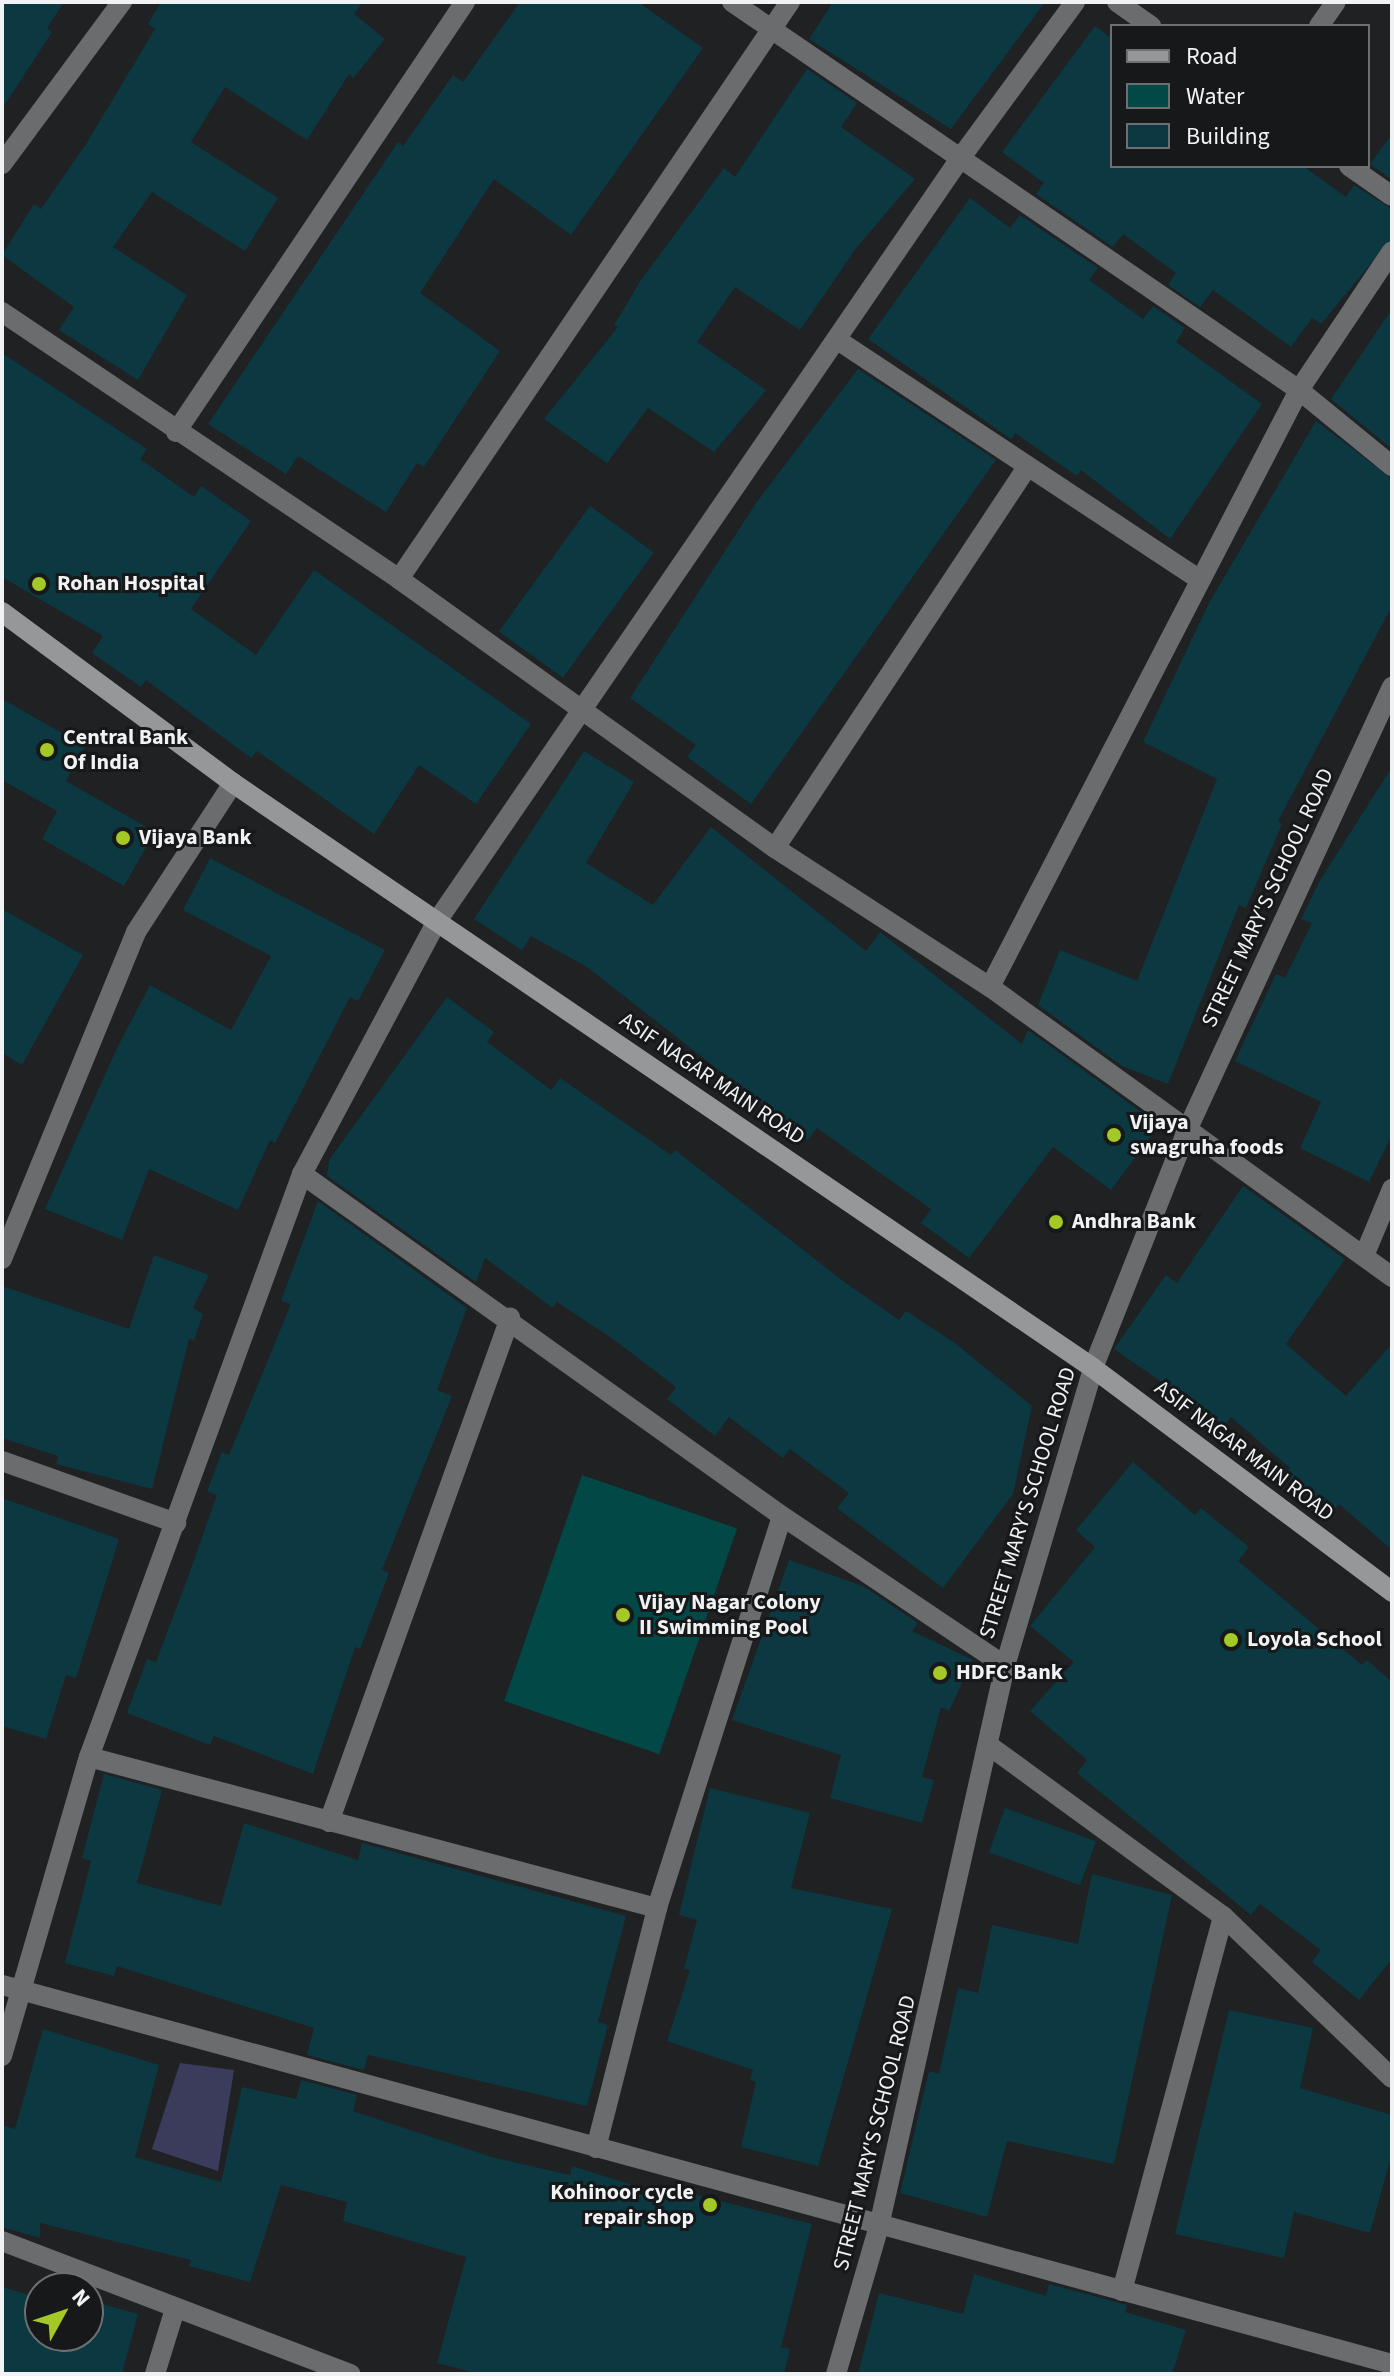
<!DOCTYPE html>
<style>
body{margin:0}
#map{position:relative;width:1394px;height:2376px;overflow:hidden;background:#1f2123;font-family:"Source Sans 3",sans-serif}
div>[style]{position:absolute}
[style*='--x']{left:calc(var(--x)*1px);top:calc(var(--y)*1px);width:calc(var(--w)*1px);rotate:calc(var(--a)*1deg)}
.green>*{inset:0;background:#3b3b5b}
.water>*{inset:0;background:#024846;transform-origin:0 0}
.building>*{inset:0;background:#0b3841;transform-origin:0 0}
.street>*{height:20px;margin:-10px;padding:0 10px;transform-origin:10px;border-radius:10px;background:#6b6c6d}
.secondary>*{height:20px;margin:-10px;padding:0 10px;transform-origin:10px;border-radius:10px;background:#969799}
.dots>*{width:22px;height:22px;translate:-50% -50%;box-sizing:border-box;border:4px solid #161819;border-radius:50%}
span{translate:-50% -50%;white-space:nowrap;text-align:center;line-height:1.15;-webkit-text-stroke:6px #161819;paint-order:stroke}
.poi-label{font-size:22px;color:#f0f2f3;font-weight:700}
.left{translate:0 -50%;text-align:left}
.right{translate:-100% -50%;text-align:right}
.street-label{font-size:22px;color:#f0f2f3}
.frame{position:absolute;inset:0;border:4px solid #f0f2f3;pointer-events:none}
.legend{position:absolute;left:1110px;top:24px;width:260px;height:144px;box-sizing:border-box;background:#161819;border:2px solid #6d6f70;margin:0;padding:10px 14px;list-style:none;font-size:24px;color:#f0f2f3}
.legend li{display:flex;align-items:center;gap:16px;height:40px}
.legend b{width:40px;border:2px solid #6d6f70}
.north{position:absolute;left:24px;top:2272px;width:80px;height:80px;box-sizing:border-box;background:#161819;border:2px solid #6d6f70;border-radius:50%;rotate:50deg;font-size:22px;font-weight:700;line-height:32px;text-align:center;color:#f0f2f3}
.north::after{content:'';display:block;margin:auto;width:28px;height:36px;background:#a4c825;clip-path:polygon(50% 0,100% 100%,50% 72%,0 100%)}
</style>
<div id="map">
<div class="green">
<div style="clip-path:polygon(180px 2063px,234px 2070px,218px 2171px,152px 2149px)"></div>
</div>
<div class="water">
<div style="left:582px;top:1475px;width:164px;height:239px;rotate:19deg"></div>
</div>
<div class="building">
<div style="clip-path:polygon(2px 2px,64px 2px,47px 28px,52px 32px,2px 109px)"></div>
<div style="clip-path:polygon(161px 2px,363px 2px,354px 14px,385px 39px,353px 78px,349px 74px,307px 140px,225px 87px,191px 142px,278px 198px,245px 251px,152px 192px,113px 247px,187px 295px,138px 380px,59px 330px,74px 307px,2px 255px,34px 204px,41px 209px,86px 144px,155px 29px,148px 24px)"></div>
<div style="clip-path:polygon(520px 2px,638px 2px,703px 48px,571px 235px,494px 179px,420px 293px,500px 351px,424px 467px,417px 463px,386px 512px,298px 456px,286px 474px,208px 424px,398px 142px,403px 146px,453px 75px,463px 82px)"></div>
<div style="clip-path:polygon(833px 2px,1045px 2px,951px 129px,809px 39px)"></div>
<div style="clip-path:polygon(1095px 26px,1112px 39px,1112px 166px,1303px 166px,1346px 197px,1354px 185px,1392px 209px,1392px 238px,1321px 324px,1312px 318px,1291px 347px,1213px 290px,1200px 307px,1168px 285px,1176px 273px,1123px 234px,1113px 247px,1036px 194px,1044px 183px,1002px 152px)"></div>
<div style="clip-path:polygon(807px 69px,857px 103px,841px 127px,915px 179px,857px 247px,800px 330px,735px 287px,697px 342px,766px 390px,714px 452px,648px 408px,607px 463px,544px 419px,618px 327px,614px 325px,641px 280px,724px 168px,735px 177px)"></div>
<div style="clip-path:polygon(1392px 134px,1392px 180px,1370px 164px)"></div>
<div style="clip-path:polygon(970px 198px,1010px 228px,1020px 215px,1098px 268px,1089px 280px,1143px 319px,1153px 306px,1185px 328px,1176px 342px,1262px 404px,1170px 539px,1081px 470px,1077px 476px,1015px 433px,1011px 439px,868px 339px)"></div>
<div style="clip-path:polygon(1392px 309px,1392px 449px,1331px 399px)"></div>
<div style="clip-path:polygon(2px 353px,147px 449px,140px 459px,194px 497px,201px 486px,251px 521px,191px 609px,256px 655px,314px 570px,531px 724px,476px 804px,419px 765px,374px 834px,257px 751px,251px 758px,146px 680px,141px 687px,92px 653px,103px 636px,2px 577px)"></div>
<div style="clip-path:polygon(858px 369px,996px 460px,751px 804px,687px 757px,696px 745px,630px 698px,756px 503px)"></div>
<div style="clip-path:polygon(1316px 421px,1392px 479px,1392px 606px,1278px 821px,1282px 824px,1246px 908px,1239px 905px,1168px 1084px,1122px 1066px,1038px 1005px,1060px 950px,1137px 981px,1217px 779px,1143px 742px,1209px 603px)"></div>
<div style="left:590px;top:506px;width:79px;height:155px;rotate:36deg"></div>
<div style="clip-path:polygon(2px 699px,85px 746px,66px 781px,155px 832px,124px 886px,42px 839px,57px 811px,2px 780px)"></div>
<div style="clip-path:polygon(584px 751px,634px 782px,586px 863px,653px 905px,711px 827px,866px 951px,880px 932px,1022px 1044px,1028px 1030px,1159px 1125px,1111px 1190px,1053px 1147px,969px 1258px,921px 1223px,931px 1209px,817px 1128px,808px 1140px,587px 967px,531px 936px,522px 950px,474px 919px)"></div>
<div style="clip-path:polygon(1392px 767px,1392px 1135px,1369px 1182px,1300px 1148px,1321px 1102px,1235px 1061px,1276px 974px,1285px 978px,1312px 923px,1301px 919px,1319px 882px)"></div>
<div style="clip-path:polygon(210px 858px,385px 950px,358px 1001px,350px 997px,275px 1143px,270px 1140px,238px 1210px,149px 1169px,122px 1240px,45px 1209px,117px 1048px,150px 985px,231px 1030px,271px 956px,183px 910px)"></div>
<div style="clip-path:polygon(2px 909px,83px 955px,22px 1065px,2px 1053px)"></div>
<div style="clip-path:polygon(447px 997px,494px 1032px,487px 1042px,551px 1090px,560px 1078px,671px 1155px,675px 1150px,843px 1281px,899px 1320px,906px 1311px,955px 1343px,1032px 1406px,1013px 1494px,943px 1588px,837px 1508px,849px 1493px,790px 1449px,783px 1458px,729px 1417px,715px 1436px,667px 1399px,676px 1387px,613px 1339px,557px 1302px,553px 1308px,485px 1258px,476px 1282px,327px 1176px,329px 1160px)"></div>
<div style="clip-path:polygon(1243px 1186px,1345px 1259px,1286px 1344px,1346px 1396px,1392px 1344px,1392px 1550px,1339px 1504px,1330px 1515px,1284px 1474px,1290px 1468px,1231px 1417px,1225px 1426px,1114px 1349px,1166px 1275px,1177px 1283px)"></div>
<div style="clip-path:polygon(318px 1201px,467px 1308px,437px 1390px,452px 1396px,382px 1570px,389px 1573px,360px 1649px,355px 1647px,313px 1774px,214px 1736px,210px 1745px,127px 1713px,147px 1659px,156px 1662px,188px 1577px,217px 1495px,207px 1491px,222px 1452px,229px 1455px,291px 1304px,281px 1301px)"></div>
<div style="clip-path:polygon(154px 1255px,209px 1275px,193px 1308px,203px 1314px,194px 1340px,189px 1339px,152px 1489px,56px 1464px,58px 1456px,2px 1438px,2px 1286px,129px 1329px)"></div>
<div style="clip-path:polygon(1133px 1462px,1195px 1515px,1201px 1508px,1249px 1547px,1238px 1561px,1362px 1665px,1367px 1660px,1392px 1682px,1392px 1959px,1359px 2000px,1312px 1962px,1321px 1950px,1260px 1904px,1251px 1915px,1077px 1773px,1087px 1760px,1030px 1711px,1074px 1662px,1030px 1626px,1095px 1547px,1076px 1530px)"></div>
<div style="clip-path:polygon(2px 1498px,119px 1539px,76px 1678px,66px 1675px,46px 1739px,2px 1726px)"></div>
<div style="clip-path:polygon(789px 1560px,863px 1586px,918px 1623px,912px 1631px,973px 1660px,949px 1711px,941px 1707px,922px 1777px,934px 1780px,922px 1823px,830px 1798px,841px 1755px,732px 1720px)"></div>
<div style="clip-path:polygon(104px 1774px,162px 1790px,137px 1883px,221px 1906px,244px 1823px,358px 1860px,362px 1843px,626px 1916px,598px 2022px,608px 2025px,587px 2106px,368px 2055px,364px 2070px,307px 2055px,314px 2028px,117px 1966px,114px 1976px,65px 1963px,91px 1861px,82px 1858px)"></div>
<div style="clip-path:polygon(710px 1788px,810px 1813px,791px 1888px,892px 1909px,818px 2166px,741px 2147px,756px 2082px,750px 2080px,753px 2070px,667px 2041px,690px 1970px,684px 1969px,697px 1920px,679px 1915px)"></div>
<div style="left:1005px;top:1808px;width:97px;height:47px;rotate:20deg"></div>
<div style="clip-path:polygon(1092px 1874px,1172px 1895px,1114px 2164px,1007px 2141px,987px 2217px,900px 2193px,929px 2071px,939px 2074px,958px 1988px,978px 1993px,992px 1925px,1078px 1944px)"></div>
<div style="clip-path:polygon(1229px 2010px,1313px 2028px,1300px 2088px,1392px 2115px,1392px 2153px,1370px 2233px,1294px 2212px,1284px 2258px,1175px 2234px)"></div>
<div style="clip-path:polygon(43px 2029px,159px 2065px,135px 2157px,221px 2182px,242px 2087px,296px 2099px,301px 2080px,357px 2095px,353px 2111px,492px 2157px,570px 2175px,572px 2166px,658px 2193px,660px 2186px,812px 2224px,781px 2347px,790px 2349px,784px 2374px,479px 2374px,437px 2363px,466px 2257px,343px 2221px,347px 2202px,281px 2185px,250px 2282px,189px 2266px,191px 2260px,40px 2223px,40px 2238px,2px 2227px,2px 2125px,15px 2129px)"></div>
<div style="clip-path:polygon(974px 2274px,1046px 2296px,1049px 2284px,1127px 2305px,1125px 2312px,1186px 2330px,1172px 2374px,858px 2374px,879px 2293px,963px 2314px)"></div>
<div style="clip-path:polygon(2px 2287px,40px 2298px,40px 2336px,88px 2336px,88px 2300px,138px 2314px,122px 2374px,2px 2374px)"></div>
</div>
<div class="street">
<div style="--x:732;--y:2;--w:687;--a:34.38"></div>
<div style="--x:1299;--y:390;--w:120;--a:39.3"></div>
<div style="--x:1117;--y:2;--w:42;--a:35.2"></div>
<div style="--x:1319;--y:26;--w:29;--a:-55"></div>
<div style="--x:2;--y:164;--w:202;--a:-53.5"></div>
<div style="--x:1349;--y:166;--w:52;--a:34.9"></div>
<div style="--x:2;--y:312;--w:478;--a:33.9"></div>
<div style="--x:399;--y:579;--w:462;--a:35.6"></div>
<div style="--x:775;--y:848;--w:256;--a:32.9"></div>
<div style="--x:990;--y:987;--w:496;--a:35.8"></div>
<div style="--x:839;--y:341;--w:429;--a:33.5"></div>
<div style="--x:176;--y:432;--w:518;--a:-56.1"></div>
<div style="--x:399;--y:579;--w:697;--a:-55.88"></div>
<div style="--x:775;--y:848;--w:457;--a:-56.5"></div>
<div style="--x:990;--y:987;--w:672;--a:-62.63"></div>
<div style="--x:1299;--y:390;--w:167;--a:-56.2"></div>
<div style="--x:302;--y:1174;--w:589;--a:35.47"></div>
<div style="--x:782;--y:1516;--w:269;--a:33.9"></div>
<div style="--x:1364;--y:1256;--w:73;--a:-67.3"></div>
<div style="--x:2;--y:1259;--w:353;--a:-67.7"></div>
<div style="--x:136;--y:932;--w:178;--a:-56.9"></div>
<div style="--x:2;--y:1461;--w:185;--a:19.6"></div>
<div style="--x:991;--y:1747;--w:287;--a:36.1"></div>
<div style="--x:1223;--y:1916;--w:234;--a:43.8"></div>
<div style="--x:89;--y:1757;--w:588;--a:14.89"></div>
<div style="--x:329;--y:1822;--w:536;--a:-70.25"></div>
<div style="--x:2;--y:1985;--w:1441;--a:15.25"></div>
<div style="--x:2;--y:2056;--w:311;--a:-73.8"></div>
<div style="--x:89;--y:1757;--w:621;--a:-69.93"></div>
<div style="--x:302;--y:1174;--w:287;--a:-61.9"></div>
<div style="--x:437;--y:921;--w:923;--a:-55.55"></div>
<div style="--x:959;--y:160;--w:196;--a:-53.7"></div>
<div style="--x:596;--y:2148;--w:248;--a:-75.7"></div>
<div style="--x:657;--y:1908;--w:411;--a:-72.3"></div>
<div style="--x:2;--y:2241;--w:373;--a:20.9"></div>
<div style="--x:1122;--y:2291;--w:388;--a:-74.9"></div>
<div style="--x:155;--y:2374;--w:68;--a:-72.9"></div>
<div style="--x:836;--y:2374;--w:154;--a:-73.8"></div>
<div style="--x:879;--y:2226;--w:574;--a:-77.32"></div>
<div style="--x:1005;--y:1666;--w:311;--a:-73.5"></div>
<div style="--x:1093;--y:1368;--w:260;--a:-68.4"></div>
<div style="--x:1189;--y:1126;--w:484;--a:-65.2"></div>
</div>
<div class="secondary">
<div style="--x:2;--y:612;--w:287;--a:36.5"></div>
<div style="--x:233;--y:783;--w:1040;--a:34.22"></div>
<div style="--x:1093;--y:1368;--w:374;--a:36.8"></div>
</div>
<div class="dots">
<div style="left:39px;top:584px;background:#a4c825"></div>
<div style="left:47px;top:750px;background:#a4c825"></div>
<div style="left:123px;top:838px;background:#a4c825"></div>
<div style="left:1114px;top:1135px;background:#a4c825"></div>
<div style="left:1056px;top:1222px;background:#a4c825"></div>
<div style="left:623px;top:1615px;background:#a4c825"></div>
<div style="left:1231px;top:1640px;background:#a4c825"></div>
<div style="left:940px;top:1673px;background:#a4c825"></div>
<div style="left:710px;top:2205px;background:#a4c825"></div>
</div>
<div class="poi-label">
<span class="left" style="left:57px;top:584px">Rohan Hospital</span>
<span class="left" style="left:63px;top:750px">Central Bank<br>Of India</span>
<span class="left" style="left:139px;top:838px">Vijaya Bank</span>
<span class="left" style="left:1130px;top:1135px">Vijaya<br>swagruha foods</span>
<span class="left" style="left:1072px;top:1222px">Andhra Bank</span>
<span class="left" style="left:639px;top:1615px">Vijay Nagar Colony<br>II Swimming Pool</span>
<span class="left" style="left:1247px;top:1640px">Loyola School</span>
<span class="left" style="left:956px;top:1673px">HDFC Bank</span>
<span class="right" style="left:694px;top:2205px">Kohinoor cycle<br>repair shop</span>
</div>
<div class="street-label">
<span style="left:1268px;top:898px;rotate:-65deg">STREET MARY'S SCHOOL ROAD</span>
<span style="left:712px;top:1079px;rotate:34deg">ASIF NAGAR MAIN ROAD</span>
<span style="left:1244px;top:1451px;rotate:37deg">ASIF NAGAR MAIN ROAD</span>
<span style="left:1028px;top:1503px;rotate:-73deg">STREET MARY'S SCHOOL ROAD</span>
<span style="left:875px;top:2133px;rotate:-76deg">STREET MARY'S SCHOOL ROAD</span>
</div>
<div class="frame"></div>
<ul class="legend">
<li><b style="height:10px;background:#969799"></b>Road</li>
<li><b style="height:22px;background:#024846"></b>Water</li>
<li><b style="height:22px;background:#0b3841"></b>Building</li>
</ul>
<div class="north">N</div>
</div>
